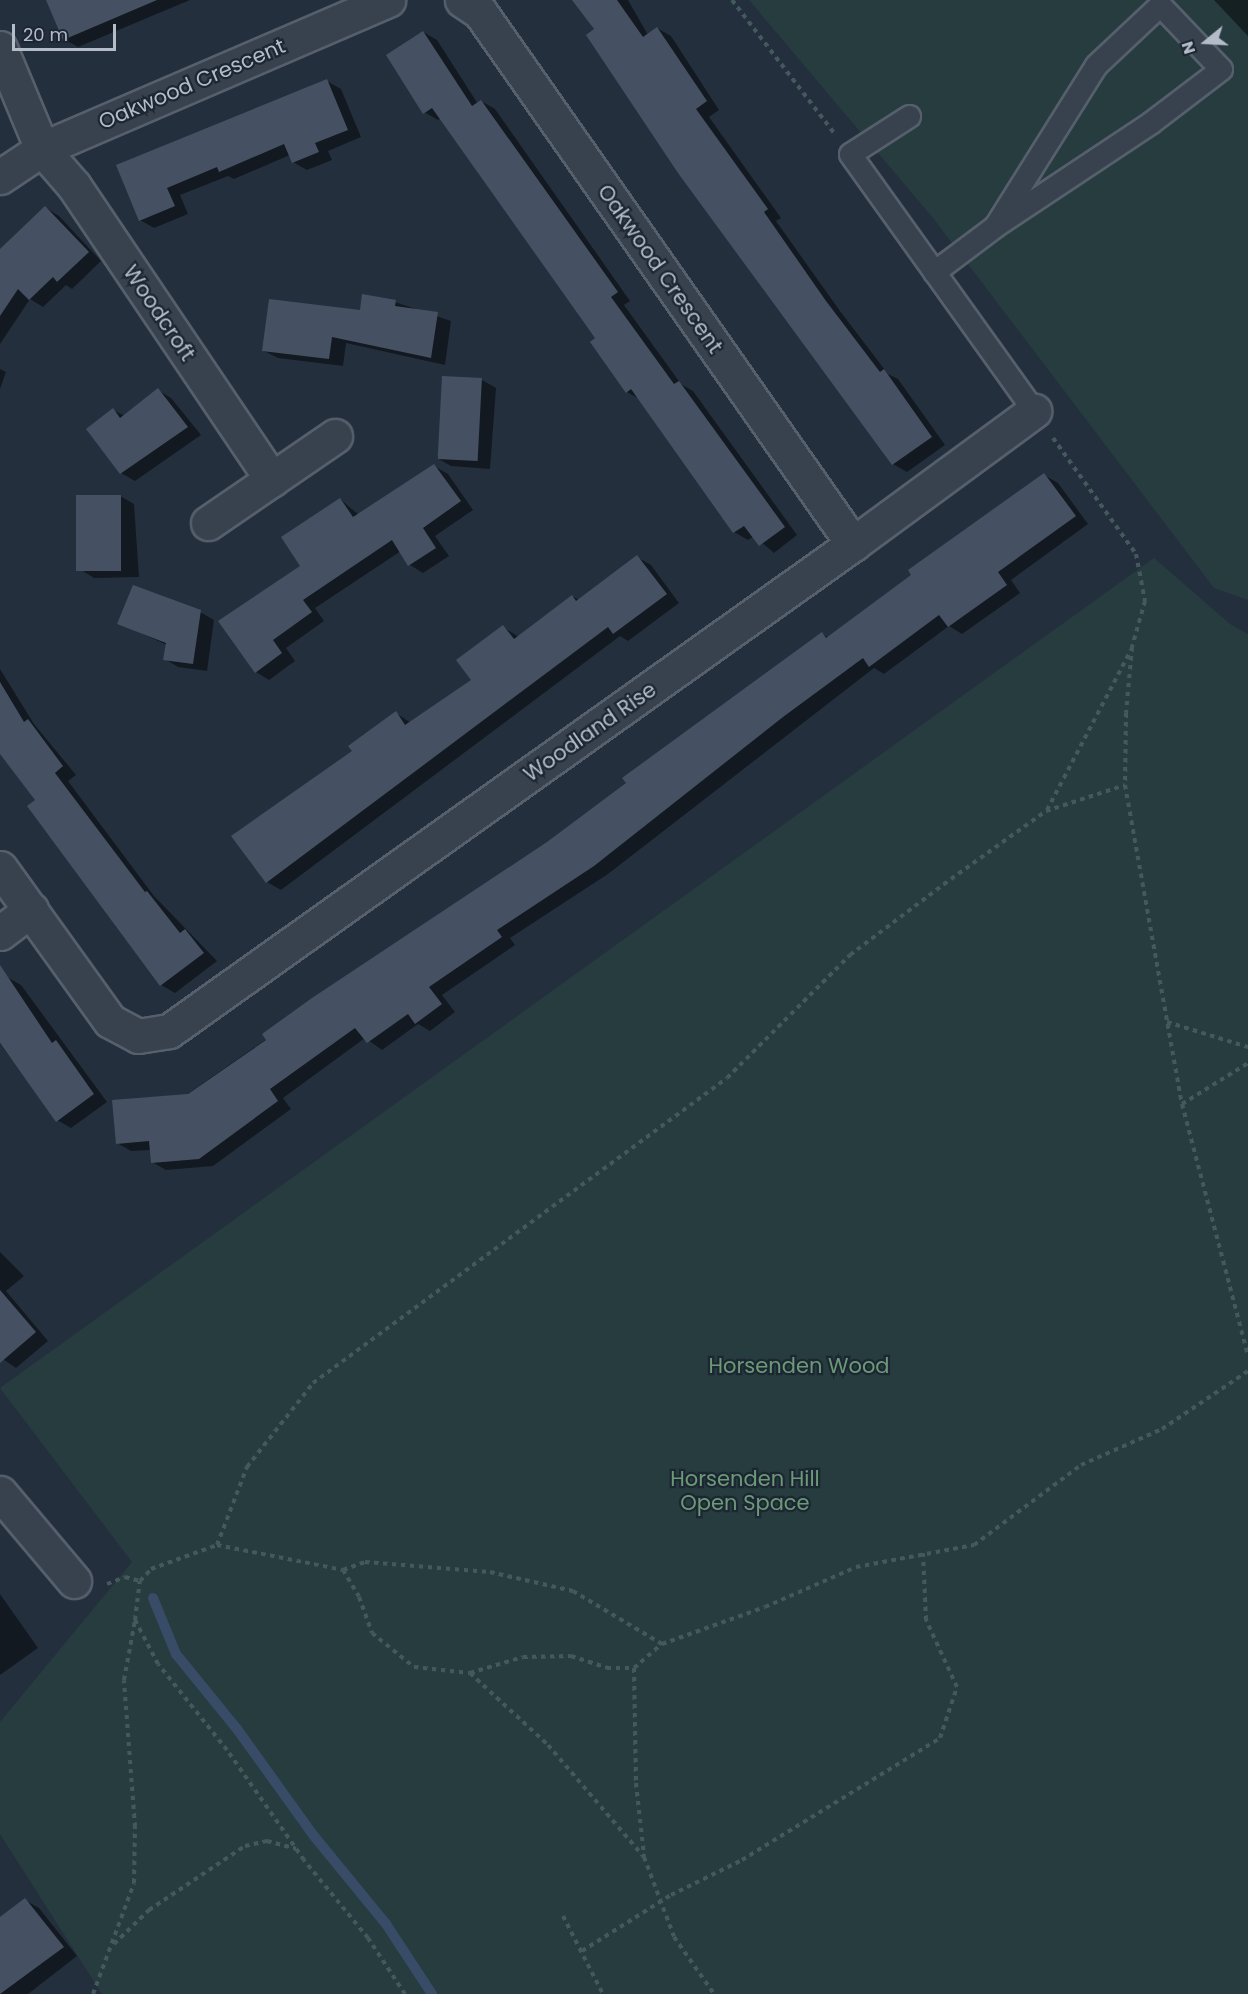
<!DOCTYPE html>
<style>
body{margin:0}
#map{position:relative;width:1248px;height:1994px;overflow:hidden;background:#242f3e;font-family:Poppins,sans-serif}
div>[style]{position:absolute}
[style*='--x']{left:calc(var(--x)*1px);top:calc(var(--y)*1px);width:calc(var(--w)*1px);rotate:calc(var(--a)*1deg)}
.green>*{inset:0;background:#263c3f}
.shadow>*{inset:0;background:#0007}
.stream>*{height:10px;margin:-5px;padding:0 5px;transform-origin:5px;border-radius:5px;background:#394c67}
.building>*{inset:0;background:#455162;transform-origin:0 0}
.path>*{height:4px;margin-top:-2px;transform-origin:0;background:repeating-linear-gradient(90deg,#44595c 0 4.5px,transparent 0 9px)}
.roads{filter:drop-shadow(2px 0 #565f6c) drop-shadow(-2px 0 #565f6c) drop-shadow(0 2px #565f6c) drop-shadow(0 -2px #565f6c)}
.service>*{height:21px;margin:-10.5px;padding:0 10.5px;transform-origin:10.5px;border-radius:10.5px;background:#38414e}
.minor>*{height:33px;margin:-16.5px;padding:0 16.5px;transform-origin:16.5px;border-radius:16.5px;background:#38414e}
span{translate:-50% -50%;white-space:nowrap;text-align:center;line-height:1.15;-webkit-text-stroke:4.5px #1d2633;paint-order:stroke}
.street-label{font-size:21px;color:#b4bcc9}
.park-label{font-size:21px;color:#6b9a76}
.north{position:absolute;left:1176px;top:12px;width:60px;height:60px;-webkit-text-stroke:4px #1d2633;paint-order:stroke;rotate:252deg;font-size:16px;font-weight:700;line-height:24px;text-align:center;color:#b4bcc9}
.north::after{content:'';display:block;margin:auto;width:21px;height:27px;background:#b4bcc9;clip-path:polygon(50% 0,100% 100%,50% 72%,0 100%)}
.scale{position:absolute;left:12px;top:24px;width:104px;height:27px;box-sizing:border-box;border:3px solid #b4bcc9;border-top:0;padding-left:8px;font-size:18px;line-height:21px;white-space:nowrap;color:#b4bcc9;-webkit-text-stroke:4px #1d2633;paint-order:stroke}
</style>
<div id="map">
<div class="green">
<div style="clip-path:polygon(749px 0,1248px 0,1248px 600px,1214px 588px,933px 218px)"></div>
<div style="clip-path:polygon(1154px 558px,1230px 624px,1248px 634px,1248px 1994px,102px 1994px,0 1834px,0 1722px,132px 1562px,0 1388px)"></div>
</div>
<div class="shadow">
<div style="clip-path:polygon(48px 0,190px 0,78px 47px,64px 39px)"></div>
<div style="clip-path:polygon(574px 0,628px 0,648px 35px,657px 28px,671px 36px,719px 110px,709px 117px,781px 218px,776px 221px,840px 311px,888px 374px,898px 379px,945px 445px,907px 472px,893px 464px)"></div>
<div style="clip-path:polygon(1214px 0,1248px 0,1248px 36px)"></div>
<div style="clip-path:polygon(423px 32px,437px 40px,478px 104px,481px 101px,495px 109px,630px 301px,624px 305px,681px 384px,693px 391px,797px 535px,774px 553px,754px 536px,748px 540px,734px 532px,641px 400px,627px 392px,597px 338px,441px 118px,438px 120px,424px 112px)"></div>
<div style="clip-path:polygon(327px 81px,341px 89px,361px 137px,328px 151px,332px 160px,307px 170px,293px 162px,290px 155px,234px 179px,228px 176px,180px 195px,188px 214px,154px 228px,140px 220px,118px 166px)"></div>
<div style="clip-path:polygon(46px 208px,59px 216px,101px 261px,72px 289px,66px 285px,43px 307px,30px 299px,0 344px,0 251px)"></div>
<div style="clip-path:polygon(395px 302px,451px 321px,445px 365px,346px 343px,343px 366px,278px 358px,264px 351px)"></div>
<div style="clip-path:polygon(0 369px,6px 372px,0 389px)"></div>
<div style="clip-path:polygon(482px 380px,496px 388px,490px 469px,451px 466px,437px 458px)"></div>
<div style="clip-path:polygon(158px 390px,171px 398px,201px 435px,135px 481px,121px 473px,88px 429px,113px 410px,125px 416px)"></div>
<div style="clip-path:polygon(434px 466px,448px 474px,473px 510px,435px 536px,449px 556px,423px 573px,410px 565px,401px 551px,315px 608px,324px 621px,286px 648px,295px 661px,269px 680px,256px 672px,302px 566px,340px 499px,359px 515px)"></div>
<div style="clip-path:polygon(1044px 475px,1058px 483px,1088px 524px,1011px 580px,1020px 593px,962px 634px,949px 626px,884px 674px,874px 668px,608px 874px,510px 938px,515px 945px,442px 995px,455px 1012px,430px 1031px,418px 1024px,382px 1050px,365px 1038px,283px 1098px,291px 1109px,213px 1166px,166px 1170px,152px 1162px,151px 1150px,131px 1151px,117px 1143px,548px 843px,822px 634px,829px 638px)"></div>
<div style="clip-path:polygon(120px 496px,134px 504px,139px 577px,94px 578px,81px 570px)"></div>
<div style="clip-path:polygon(637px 557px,651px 565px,679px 603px,628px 641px,620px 636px,281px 890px,267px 882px,354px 752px,396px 713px,411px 723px,473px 680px,503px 627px,519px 637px,572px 596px,579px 600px)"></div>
<div style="clip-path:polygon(200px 612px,214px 620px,207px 671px,178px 667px,165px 659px,167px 645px,119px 623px)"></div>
<div style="clip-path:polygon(0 669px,34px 724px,76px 775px,68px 781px,154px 896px,217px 961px,175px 993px,161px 985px,29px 806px,37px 800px,0 752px)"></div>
<div style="clip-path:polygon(7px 977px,21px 985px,107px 1102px,71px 1128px,57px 1120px,0 1044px,0 982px)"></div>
<div style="clip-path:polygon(0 1252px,24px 1276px,6px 1291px,48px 1341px,16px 1368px,0 1357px)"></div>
<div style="clip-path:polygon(0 1594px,38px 1648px,0 1675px)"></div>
<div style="clip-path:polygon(25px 1900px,39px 1908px,77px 1956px,28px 1994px,0 1994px,0 1918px)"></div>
</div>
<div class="stream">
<div style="--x:153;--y:1598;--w:61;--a:67.7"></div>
<div style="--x:176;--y:1654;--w:97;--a:50.9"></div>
<div style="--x:237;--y:1729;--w:132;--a:54.3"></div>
<div style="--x:314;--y:1836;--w:114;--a:50.7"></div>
<div style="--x:386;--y:1924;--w:84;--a:56.7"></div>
</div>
<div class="building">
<div style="clip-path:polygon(46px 0,157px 0,63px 40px)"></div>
<div style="clip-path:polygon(572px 0,617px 0,643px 37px,657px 27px,707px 101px,696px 109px,768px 209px,764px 212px,826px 301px,880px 372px,884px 369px,932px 437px,892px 465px,678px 173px,586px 35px,594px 29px)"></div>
<div style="clip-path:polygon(423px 31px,472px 106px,481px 100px,618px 292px,611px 297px,674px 384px,679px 381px,785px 527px,759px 546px,744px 526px,733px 533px,631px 389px,626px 393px,590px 342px,595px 338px,432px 108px,423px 114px,386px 55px)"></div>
<div style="clip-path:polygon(327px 79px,348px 130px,315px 143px,319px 152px,292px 163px,284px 144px,219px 172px,217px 167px,167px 188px,175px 206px,139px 221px,116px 165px)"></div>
<div style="clip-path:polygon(45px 206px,89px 252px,57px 282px,53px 277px,29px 300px,18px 289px,0 316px,0 249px)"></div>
<div style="clip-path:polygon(362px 294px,396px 300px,395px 306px,438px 312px,431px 358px,332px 337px,329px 359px,262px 351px,269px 299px,360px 310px)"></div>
<div style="left:442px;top:376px;width:40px;height:83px;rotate:3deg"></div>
<div style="clip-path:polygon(158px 388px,188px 427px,120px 474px,86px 429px,113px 408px,120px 418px)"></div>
<div style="clip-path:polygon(434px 464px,461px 501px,423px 528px,436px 548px,408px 566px,392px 540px,303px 600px,312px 612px,273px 640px,282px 653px,255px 673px,218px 621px,300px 566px,281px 537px,340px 498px,353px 517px)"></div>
<div style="clip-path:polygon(1044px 473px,1076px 516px,998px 572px,1007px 585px,948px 627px,939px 615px,869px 667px,863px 658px,783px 717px,594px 866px,497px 930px,502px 937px,429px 987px,442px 1004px,415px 1024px,408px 1014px,367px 1043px,355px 1028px,270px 1089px,278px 1101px,199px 1159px,151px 1163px,149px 1141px,116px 1144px,112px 1100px,188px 1094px,266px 1040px,262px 1034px,312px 998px,547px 842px,626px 783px,622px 778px,822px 632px,826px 638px,911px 575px,908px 570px)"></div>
<div style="left:76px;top:495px;width:45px;height:76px"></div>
<div style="clip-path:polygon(637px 555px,667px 594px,613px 634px,608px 627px,266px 883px,231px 836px,352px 751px,348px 746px,396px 711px,405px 725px,471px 680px,456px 660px,503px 625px,514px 639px,572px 595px,576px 601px)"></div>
<div style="clip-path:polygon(133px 585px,201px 610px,193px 664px,163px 660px,166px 643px,117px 624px)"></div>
<div style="clip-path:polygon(0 682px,24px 722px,28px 719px,63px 766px,55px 773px,145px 892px,147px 891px,180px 933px,185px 929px,204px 953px,160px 986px,27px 806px,35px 800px,0 754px)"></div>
<div style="clip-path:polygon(0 965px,52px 1043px,56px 1040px,94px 1094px,56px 1122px,0 1043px)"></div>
<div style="clip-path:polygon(0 1290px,36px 1332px,0 1363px)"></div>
<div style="clip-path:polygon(25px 1898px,64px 1947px,0 1994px,0 1917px)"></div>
</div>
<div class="path">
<div style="--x:732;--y:0;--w:168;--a:52.5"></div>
<div style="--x:1053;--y:438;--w:143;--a:54.4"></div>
<div style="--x:1136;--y:554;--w:48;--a:79.2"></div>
<div style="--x:1145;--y:601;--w:48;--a:105.8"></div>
<div style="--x:1132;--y:647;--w:66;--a:95.2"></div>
<div style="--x:1126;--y:713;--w:72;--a:90.8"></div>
<div style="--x:1125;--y:785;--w:324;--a:79.9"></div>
<div style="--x:1182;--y:1104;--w:260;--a:75.3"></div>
<div style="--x:1047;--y:810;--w:181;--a:-62.3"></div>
<div style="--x:1167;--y:1022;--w:85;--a:17.2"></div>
<div style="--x:1182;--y:1104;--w:78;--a:-31.8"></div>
<div style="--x:217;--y:1545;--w:128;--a:11.2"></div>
<div style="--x:343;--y:1570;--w:23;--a:-20"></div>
<div style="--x:365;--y:1562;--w:125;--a:4.6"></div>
<div style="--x:490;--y:1572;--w:85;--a:12.9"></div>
<div style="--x:573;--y:1591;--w:104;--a:30.8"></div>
<div style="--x:343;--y:1570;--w:31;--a:59"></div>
<div style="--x:359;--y:1597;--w:38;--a:70"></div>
<div style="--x:372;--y:1633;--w:54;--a:39"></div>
<div style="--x:414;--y:1667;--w:56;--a:6.1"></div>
<div style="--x:470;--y:1673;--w:106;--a:42.7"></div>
<div style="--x:548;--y:1745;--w:148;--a:49.4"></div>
<div style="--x:644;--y:1857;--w:85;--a:69.4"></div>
<div style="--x:674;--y:1937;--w:70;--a:54.9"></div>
<div style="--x:107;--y:1584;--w:19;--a:-21"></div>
<div style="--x:125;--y:1577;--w:16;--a:15"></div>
<div style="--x:634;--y:1668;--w:115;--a:89"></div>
<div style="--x:636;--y:1783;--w:73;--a:83.7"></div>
<div style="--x:470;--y:1673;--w:55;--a:-16.8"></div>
<div style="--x:523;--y:1657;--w:48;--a:-1.2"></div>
<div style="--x:571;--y:1656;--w:38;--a:18"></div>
<div style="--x:607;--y:1668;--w:27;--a:0"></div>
<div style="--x:634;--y:1668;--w:37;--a:-41"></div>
<div style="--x:662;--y:1644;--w:109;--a:-19.8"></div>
<div style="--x:765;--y:1607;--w:99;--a:-23.7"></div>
<div style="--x:856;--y:1567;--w:120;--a:-10.6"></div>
<div style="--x:974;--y:1545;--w:134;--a:-36.8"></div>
<div style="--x:1081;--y:1465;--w:89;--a:-24"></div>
<div style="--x:1162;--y:1429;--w:104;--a:-34"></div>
<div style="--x:563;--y:1916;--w:88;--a:62.9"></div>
<div style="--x:114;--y:1944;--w:49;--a:-44.2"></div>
<div style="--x:149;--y:1910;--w:115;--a:-33.7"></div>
<div style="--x:245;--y:1846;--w:23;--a:-13"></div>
<div style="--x:267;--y:1841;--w:30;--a:15"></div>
<div style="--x:582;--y:1951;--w:105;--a:-32.2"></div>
<div style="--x:671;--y:1895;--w:79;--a:-26.2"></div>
<div style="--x:742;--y:1860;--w:233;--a:-31.6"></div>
<div style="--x:940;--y:1738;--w:54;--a:-71.6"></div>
<div style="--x:957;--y:1687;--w:74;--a:-114.8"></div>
<div style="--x:926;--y:1620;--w:67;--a:-92.6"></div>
<div style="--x:93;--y:1994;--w:118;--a:-69.7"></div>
<div style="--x:134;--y:1883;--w:56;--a:-89"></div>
<div style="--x:135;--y:1827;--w:147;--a:-94.3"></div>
<div style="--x:124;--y:1680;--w:61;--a:-79.6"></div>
<div style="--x:405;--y:1994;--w:67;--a:-123.5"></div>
<div style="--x:368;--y:1938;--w:101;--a:-129.4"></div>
<div style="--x:304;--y:1860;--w:134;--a:-125"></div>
<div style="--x:227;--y:1750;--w:110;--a:-128.7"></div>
<div style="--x:158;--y:1664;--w:50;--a:-117.6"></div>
<div style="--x:135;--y:1620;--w:39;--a:-83"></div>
<div style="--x:140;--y:1581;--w:16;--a:-47"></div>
<div style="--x:151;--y:1569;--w:70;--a:-20"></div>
<div style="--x:217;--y:1545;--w:84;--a:-69"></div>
<div style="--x:247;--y:1467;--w:107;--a:-51.8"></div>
<div style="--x:313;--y:1383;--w:514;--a:-36.38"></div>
<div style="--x:727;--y:1078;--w:174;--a:-45"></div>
<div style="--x:850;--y:955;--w:126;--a:-37"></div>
<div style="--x:951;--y:879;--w:117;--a:-35.6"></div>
<div style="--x:1046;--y:811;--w:83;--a:-18.2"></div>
</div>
<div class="roads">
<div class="service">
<div style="--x:909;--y:116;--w:70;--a:147.2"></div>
<div style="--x:850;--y:154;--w:316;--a:54.4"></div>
<div style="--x:934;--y:272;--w:76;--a:-37"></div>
<div style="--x:995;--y:226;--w:190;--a:-57.9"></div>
<div style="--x:1096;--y:65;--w:88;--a:-43.2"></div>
<div style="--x:1160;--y:5;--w:88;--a:46.4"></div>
<div style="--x:1221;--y:69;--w:89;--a:142.7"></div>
<div style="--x:1150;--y:123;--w:186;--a:146.4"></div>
</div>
<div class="minor">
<div style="--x:462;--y:0;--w:22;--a:34"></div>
<div style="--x:480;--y:12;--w:650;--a:54.96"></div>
<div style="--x:0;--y:48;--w:109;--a:67.4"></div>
<div style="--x:42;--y:149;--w:49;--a:49.1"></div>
<div style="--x:74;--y:186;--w:354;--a:56"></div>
<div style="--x:0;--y:177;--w:50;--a:-33.7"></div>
<div style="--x:42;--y:149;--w:377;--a:-23.3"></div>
<div style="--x:208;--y:523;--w:154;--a:-34.4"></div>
<div style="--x:0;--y:868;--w:188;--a:54.3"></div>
<div style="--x:110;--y:1021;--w:32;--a:28"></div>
<div style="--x:138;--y:1036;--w:31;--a:-9"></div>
<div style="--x:169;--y:1031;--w:840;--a:-35.45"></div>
<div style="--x:853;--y:544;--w:225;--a:-36.3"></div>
<div style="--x:0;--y:933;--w:39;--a:-37"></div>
<div style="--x:0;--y:1493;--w:115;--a:49.9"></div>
</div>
</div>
<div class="street-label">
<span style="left:192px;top:84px;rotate:-23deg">Oakwood Crescent</span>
<span style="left:660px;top:269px;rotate:55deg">Oakwood Crescent</span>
<span style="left:159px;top:313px;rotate:56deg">Woodcroft</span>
<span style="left:590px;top:732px;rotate:-35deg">Woodland Rise</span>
</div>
<div class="park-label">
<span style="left:799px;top:1366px">Horsenden Wood</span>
<span style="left:745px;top:1491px">Horsenden Hill<br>Open Space</span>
</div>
<div class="north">N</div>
<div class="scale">20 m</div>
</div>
